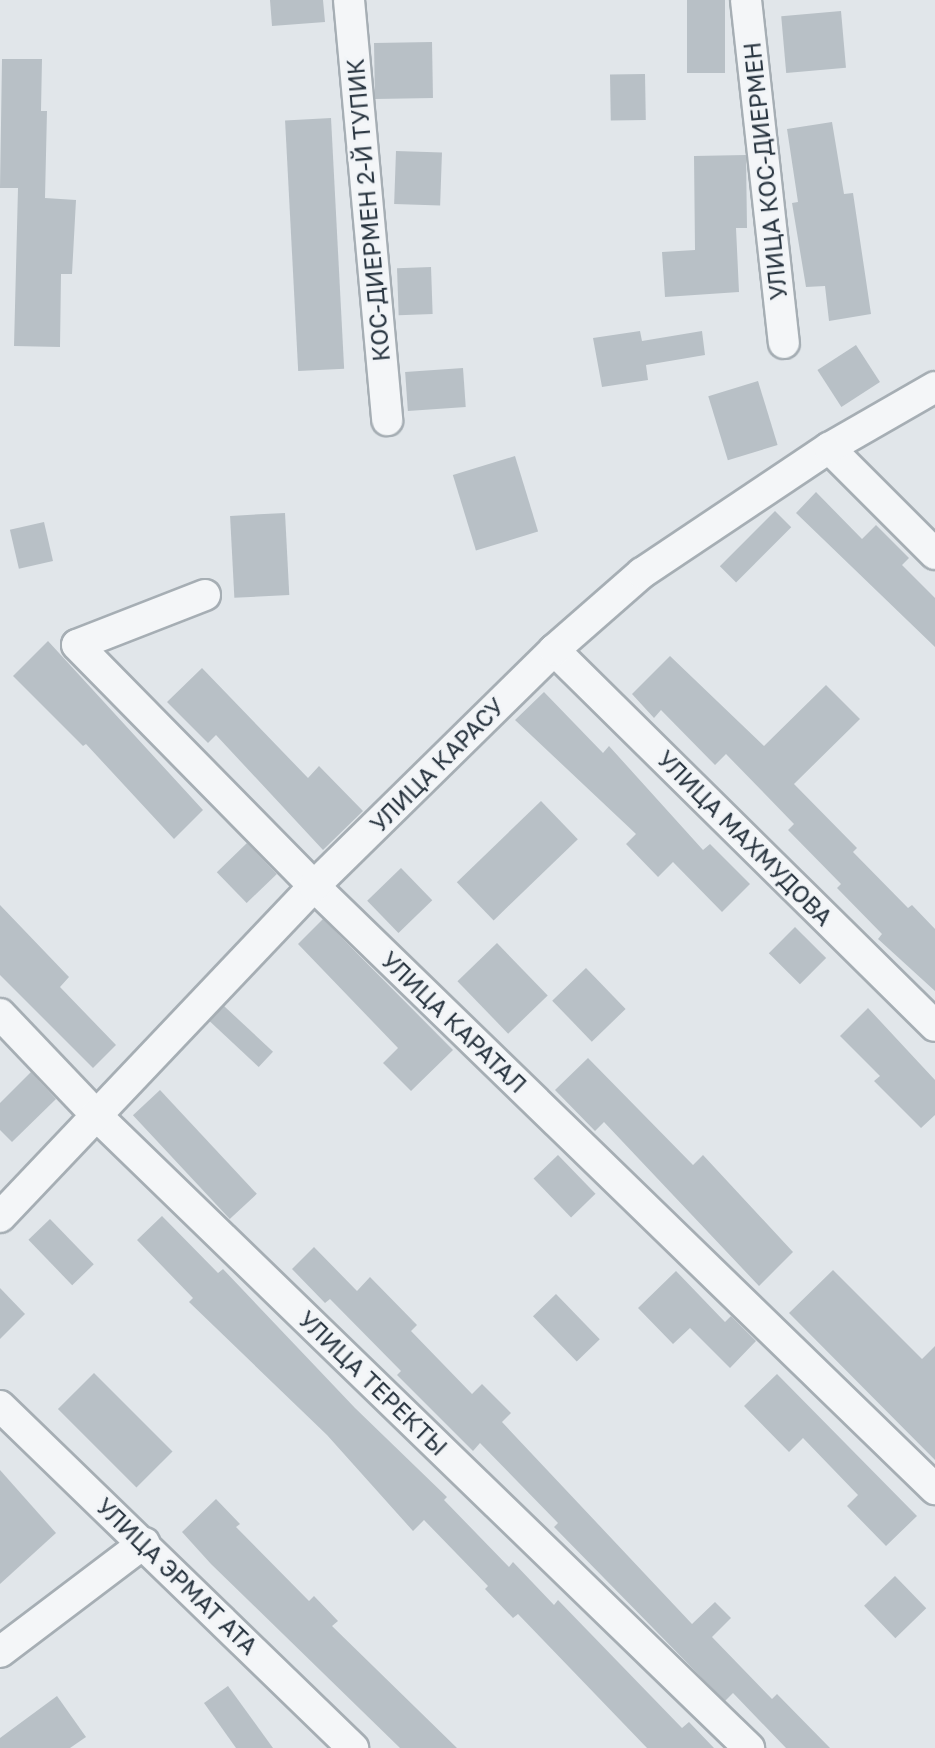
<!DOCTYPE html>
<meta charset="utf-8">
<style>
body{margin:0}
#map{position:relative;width:935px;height:1748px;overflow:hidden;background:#e1e6ea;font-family:"Golos Text",sans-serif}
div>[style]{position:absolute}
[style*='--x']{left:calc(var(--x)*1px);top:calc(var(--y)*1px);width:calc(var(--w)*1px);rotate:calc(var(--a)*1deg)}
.building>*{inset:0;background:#b8c0c6;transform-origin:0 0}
.roads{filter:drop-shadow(2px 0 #a6aeb4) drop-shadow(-2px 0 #a6aeb4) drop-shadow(0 2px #a6aeb4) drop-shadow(0 -2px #a6aeb4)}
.minor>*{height:30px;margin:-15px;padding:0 15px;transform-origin:15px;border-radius:15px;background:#f4f6f8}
span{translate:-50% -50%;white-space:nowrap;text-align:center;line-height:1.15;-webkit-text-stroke:5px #f1f4f7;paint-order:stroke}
.street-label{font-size:23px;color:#2a3641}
</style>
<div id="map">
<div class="building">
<div style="clip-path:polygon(270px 0,323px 0,325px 22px,272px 26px)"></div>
<div style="left:687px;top:0;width:38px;height:73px"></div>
<div style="left:841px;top:11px;width:57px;height:60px;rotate:85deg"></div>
<div style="left:432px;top:42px;width:56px;height:58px;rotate:89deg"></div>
<div style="clip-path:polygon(2px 59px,42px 59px,41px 111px,47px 111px,45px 198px,76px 200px,72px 274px,61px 274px,60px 347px,14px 346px,18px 188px,0 188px)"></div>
<div style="left:645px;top:74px;width:46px;height:35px;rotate:89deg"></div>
<div style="left:331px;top:118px;width:251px;height:46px;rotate:87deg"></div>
<div style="clip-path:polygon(832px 122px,844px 194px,853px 193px,871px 314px,829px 321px,825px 286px,806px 287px,792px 203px,798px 202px,787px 129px)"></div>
<div style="left:396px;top:151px;width:46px;height:53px;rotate:2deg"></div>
<div style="clip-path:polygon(746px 155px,747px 228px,736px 228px,739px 292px,665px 297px,662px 252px,695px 250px,694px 156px)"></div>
<div style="left:431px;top:267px;width:47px;height:34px;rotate:88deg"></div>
<div style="clip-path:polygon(640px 331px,642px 341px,702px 331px,705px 355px,646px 365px,648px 380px,602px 387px,593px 338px)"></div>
<div style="left:856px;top:345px;width:44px;height:46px;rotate:57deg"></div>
<div style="left:463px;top:368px;width:39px;height:58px;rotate:86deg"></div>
<div style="left:758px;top:381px;width:67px;height:52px;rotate:73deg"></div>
<div style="left:515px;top:456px;width:79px;height:65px;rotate:73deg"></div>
<div style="clip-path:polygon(816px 492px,862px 539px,876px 525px,909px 558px,902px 565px,935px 598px,935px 647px,796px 513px)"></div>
<div style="left:775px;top:511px;width:23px;height:78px;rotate:45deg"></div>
<div style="left:285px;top:513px;width:82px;height:55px;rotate:87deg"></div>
<div style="left:44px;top:522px;width:40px;height:35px;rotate:77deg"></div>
<div style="clip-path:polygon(48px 641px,203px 810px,174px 839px,86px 744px,83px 746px,13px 676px)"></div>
<div style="clip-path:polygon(670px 656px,764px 746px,826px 685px,860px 719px,794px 784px,857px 848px,853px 852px,908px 908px,912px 905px,935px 929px,935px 991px,878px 939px,882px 934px,837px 888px,841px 884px,788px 830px,794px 824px,726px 754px,715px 765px,661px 710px,654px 718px,632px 694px)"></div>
<div style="clip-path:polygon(202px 668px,308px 778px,319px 766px,363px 811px,323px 850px,216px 735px,208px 743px,167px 702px)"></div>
<div style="clip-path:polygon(544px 692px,603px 753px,609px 746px,703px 850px,710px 844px,750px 884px,722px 912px,673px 862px,658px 877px,626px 844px,636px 834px,515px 720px)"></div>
<div style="left:541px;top:801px;width:53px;height:117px;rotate:46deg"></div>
<div style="left:247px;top:843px;width:43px;height:42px;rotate:46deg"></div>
<div style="left:401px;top:868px;width:45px;height:47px;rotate:46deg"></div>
<div style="clip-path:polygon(0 905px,69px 977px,60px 987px,116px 1045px,93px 1068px,0 975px)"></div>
<div style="clip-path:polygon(323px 919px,453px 1050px,411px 1091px,383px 1063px,398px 1048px,298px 944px)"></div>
<div style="left:795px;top:927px;width:44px;height:37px;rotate:45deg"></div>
<div style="left:497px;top:943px;width:73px;height:55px;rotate:46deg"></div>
<div style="left:586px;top:968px;width:57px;height:47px;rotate:46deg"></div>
<div style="left:224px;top:1006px;width:67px;height:21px;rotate:43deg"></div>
<div style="clip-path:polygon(868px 1008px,935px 1080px,935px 1115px,921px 1128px,874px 1081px,880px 1076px,840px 1036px)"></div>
<div style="clip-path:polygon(588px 1058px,693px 1165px,703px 1155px,793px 1252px,759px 1286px,604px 1122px,595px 1131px,555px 1090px)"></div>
<div style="clip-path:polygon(31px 1072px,56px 1099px,12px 1142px,0 1130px,0 1103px)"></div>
<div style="left:160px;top:1090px;width:142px;height:37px;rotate:47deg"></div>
<div style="left:558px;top:1155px;width:54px;height:34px;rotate:46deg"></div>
<div style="clip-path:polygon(162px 1216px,218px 1273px,223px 1269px,355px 1408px,447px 1497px,444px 1500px,509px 1567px,513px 1562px,554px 1605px,558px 1600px,682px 1728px,689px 1722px,714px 1748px,647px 1748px,518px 1614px,513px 1618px,485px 1589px,488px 1586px,424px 1520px,413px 1531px,327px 1435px,189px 1302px,193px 1298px,137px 1240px)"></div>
<div style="left:50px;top:1219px;width:63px;height:30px;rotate:46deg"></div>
<div style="clip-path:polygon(314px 1247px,357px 1291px,370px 1277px,417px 1325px,411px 1331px,472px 1394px,482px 1384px,511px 1413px,502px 1422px,692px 1624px,715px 1602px,731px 1618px,712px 1637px,772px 1699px,777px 1694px,830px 1748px,786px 1748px,733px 1693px,725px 1701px,702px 1678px,554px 1527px,558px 1523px,480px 1443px,473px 1451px,397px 1375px,401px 1371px,330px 1299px,325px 1303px,292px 1269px)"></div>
<div style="clip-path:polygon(833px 1270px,922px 1359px,935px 1346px,935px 1460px,789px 1313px)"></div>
<div style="clip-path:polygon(676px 1271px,725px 1322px,731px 1316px,756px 1341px,730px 1368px,690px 1328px,673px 1344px,638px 1308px)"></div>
<div style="clip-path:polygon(0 1288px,25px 1314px,0 1339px)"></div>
<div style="left:556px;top:1294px;width:63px;height:32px;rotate:46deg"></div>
<div style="left:94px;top:1373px;width:111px;height:51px;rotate:45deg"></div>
<div style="clip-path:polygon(777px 1374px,917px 1516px,886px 1546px,847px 1506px,858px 1495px,803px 1438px,789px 1452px,744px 1406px)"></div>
<div style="clip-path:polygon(0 1470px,56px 1533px,0 1584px)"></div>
<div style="clip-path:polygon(216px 1499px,240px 1524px,236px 1527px,309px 1601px,314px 1596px,338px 1621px,332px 1626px,457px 1748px,400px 1748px,211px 1564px,182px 1532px)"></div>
<div style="left:895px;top:1576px;width:45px;height:43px;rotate:46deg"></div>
<div style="clip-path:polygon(228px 1686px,273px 1748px,236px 1748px,204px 1703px)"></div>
<div style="clip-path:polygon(57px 1696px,86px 1737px,70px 1748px,0 1748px,0 1738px)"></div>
</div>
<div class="roads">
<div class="minor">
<div style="--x:349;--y:0;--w:422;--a:84.8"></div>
<div style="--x:746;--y:0;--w:345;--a:83.7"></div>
<div style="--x:829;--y:448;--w:150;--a:45"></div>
<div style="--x:205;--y:595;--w:137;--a:158.7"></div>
<div style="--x:77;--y:645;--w:338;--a:45.5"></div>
<div style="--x:314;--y:886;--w:866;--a:44.16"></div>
<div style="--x:554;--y:650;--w:535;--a:44.62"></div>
<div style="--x:0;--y:1014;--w:142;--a:46.4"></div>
<div style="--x:98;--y:1117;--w:907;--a:44.11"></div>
<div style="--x:0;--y:1217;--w:456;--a:-46.5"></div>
<div style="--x:314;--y:886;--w:337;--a:-44.5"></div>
<div style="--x:554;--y:650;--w:117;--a:-41.2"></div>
<div style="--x:642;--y:573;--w:225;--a:-33.8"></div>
<div style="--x:829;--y:448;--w:122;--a:-29.9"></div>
<div style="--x:0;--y:1406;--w:492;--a:44.1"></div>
<div style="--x:0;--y:1652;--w:181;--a:-37.1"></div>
</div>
</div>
<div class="street-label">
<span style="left:765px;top:171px;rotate:-96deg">УЛИЦА КОС-ДИЕРМЕН</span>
<span style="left:368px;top:210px;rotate:-95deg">КОС-ДИЕРМЕН 2-Й ТУПИК</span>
<span style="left:437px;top:765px;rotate:-45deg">УЛИЦА КАРАСУ</span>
<span style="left:745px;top:838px;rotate:45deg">УЛИЦА МАХМУДОВА</span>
<span style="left:454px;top:1022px;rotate:44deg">УЛИЦА КАРАТАЛ</span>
<span style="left:373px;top:1383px;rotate:44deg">УЛИЦА ТЕРЕКТЫ</span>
<span style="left:177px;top:1576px;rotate:44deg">УЛИЦА ЭРМАТ АТА</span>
</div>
</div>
